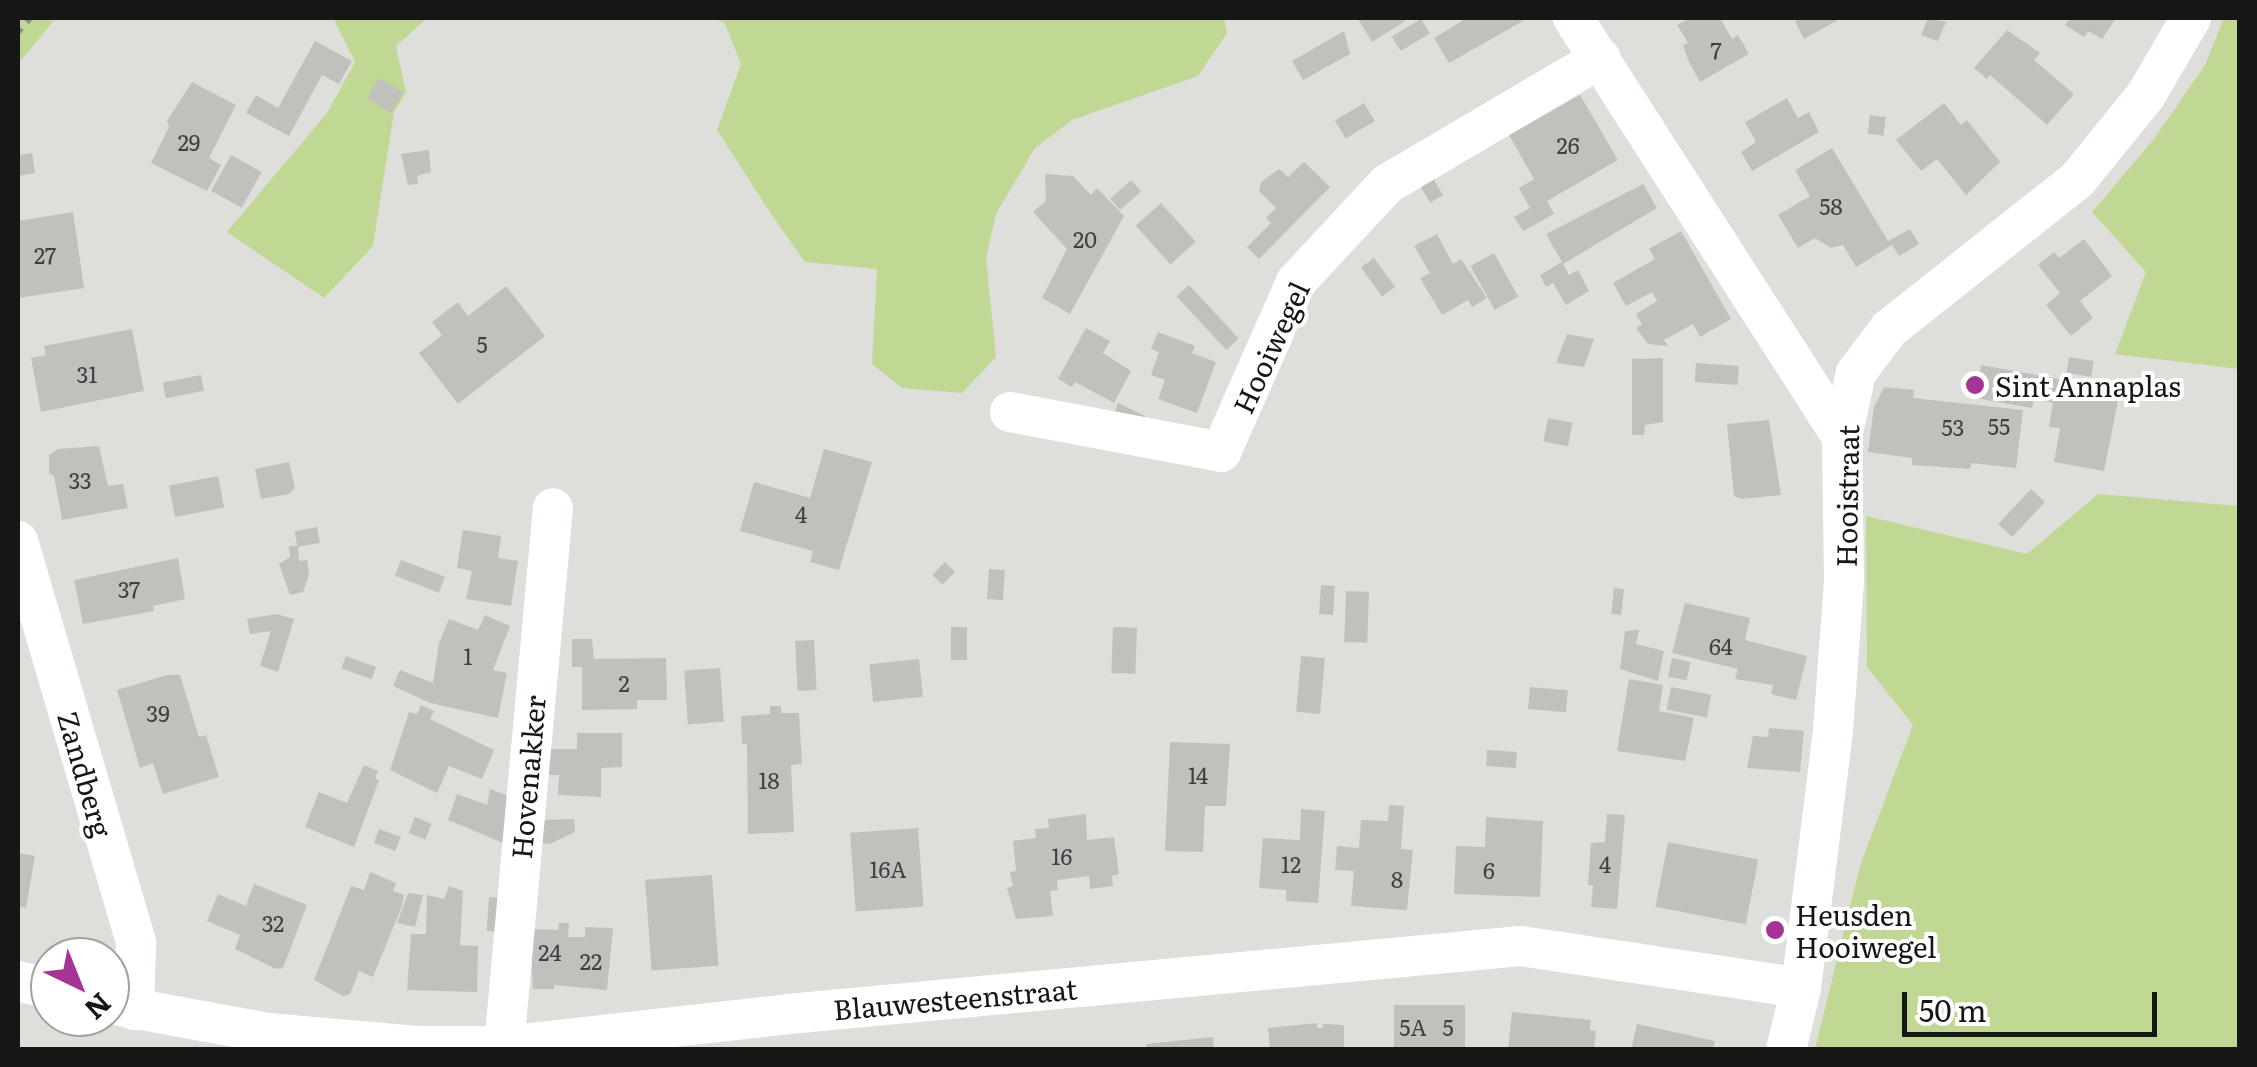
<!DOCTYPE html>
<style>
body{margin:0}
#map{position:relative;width:2257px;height:1067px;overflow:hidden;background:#dedfdb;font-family:Literata,serif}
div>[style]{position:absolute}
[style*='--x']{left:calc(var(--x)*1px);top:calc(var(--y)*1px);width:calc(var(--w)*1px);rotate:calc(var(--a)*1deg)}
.green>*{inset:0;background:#c0d894}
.building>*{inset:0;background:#c0c1bd;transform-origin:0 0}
.path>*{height:6px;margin-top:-3px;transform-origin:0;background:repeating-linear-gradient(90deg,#8d8e8b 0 5px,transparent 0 13px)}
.minor>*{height:40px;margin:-20px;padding:0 20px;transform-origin:20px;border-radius:20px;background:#fff}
.dots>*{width:28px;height:28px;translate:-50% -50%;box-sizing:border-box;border:5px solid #fff;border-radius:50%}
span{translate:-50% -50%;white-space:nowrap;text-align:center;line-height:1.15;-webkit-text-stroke:8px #fff;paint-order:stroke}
.number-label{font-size:22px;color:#40413f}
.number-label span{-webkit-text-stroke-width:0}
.street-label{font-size:28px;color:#161615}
.poi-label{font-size:28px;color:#161615}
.left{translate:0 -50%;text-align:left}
.frame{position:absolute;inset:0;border:20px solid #161615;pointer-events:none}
.north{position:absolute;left:30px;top:937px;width:100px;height:100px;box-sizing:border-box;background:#fff;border:2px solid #a2a2a1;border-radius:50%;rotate:137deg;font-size:28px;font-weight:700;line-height:40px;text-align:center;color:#161615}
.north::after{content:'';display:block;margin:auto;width:35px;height:45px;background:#a43594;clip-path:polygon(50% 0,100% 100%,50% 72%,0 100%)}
.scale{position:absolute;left:1902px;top:992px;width:255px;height:45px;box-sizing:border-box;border:5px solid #161615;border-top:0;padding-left:12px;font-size:30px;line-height:35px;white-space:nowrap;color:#161615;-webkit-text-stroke:8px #fff;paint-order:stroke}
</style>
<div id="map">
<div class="green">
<div style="clip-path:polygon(18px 18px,56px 18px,18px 64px)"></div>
<div style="clip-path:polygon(333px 18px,427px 18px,396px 46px,406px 92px,394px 112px,373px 246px,324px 298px,227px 232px,327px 113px,355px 62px)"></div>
<div style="clip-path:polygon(713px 18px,1224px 18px,1227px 33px,1198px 76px,1072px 120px,1035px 148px,996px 214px,986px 258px,996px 357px,962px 393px,902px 388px,872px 364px,877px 269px,805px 262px,771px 214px,717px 130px,741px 64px,725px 24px)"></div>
<div style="clip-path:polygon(2224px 18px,2240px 18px,2239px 369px,2115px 354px,2146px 272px,2092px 212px,2154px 139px,2205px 65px)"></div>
<div style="clip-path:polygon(2098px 494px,2239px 506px,2239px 1049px,1815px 1049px,1860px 866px,1913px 725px,1867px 667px,1866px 516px,2027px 554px)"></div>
</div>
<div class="building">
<div style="clip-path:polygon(1403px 18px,1405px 21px,1372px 42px,1358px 19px)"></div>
<div style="clip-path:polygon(1467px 18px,1521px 18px,1523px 21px,1449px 63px,1434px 38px)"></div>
<div style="clip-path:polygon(1690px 18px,1720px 18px,1732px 39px,1738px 35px,1749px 54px,1700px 82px,1688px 60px,1683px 45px,1688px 43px,1677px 25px)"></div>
<div style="clip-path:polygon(1800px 18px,1836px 18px,1838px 20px,1804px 39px,1795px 21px)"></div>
<div style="clip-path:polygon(1928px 18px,1946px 22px,1938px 41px,1921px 35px)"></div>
<div style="clip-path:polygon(2064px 18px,2116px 18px,2102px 39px,2088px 31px,2084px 37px,2065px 25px,2069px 20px)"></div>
<div style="left:1421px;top:19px;width:17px;height:34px;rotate:59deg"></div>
<div style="clip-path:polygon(2007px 30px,2040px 53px,2034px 60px,2074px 94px,2047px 125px,1990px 75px,1987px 79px,1974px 68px)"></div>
<div style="clip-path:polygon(1344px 31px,1350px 54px,1303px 80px,1292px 61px)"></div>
<div style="clip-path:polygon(315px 41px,352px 61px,339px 84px,322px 75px,289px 136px,246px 113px,256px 95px,278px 108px)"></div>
<div style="left:379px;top:78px;width:28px;height:24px;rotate:30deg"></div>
<div style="clip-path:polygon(192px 82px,236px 105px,209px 158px,221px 165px,207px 191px,151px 163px,169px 127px,167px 121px)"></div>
<div style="clip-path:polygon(1580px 95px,1618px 160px,1547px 201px,1554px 214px,1523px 231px,1514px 217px,1530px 208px,1519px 188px,1534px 179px,1509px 135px)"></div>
<div style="clip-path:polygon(1787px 98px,1798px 118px,1809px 112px,1819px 132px,1752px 171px,1741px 152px,1756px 142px,1745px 122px)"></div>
<div style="left:1364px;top:103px;width:21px;height:34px;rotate:59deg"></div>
<div style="clip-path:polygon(1944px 103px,1961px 125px,1967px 120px,2000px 162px,1966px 195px,1937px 159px,1921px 171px,1896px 140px)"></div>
<div style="left:1870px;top:115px;width:16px;height:19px;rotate:7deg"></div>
<div style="clip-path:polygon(1832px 148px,1888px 241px,1910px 229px,1919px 244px,1899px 256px,1892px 245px,1856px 267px,1843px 245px,1831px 248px,1815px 238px,1798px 248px,1778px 215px,1810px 196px,1795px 170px)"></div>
<div style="clip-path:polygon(429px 150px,431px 172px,417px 176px,418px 184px,408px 185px,401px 154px)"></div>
<div style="clip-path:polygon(32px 153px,35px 173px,18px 176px,18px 155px)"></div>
<div style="left:231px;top:155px;width:35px;height:41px;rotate:29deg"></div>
<div style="clip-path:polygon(1304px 162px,1330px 187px,1259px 259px,1247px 247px,1271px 223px,1266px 218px,1276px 208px,1259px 191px,1261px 182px,1279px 169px,1288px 177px)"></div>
<div style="clip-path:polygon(1045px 174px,1073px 176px,1091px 195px,1097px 188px,1124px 216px,1070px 314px,1042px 298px,1067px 249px,1033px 212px,1046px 201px)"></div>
<div style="left:1433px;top:178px;width:20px;height:15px;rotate:60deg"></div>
<div style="left:1131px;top:180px;width:15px;height:28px;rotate:48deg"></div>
<div style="clip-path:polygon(1643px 184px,1657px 208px,1563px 264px,1569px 275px,1578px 270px,1589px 291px,1566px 305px,1553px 283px,1546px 287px,1540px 275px,1562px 262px,1546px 234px)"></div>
<div style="left:1161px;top:203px;width:52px;height:34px;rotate:48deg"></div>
<div style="clip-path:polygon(73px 212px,84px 288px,18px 298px,18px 221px)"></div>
<div style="clip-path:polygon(1681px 231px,1731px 319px,1700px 337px,1693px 324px,1664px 340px,1668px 346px,1648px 344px,1636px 328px,1642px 324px,1636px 314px,1657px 301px,1652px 292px,1626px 306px,1613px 283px,1655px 259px,1649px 249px)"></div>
<div style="clip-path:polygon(1437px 234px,1453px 264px,1461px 259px,1487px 298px,1472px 307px,1468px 300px,1442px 315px,1420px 278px,1430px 273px,1414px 246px)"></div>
<div style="clip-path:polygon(2084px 239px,2112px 276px,2080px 301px,2093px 318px,2071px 336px,2046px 305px,2060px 293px,2038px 265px,2054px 252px,2059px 258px)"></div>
<div style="left:1494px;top:253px;width:50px;height:27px;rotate:61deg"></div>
<div style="left:1374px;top:258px;width:36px;height:16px;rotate:54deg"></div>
<div style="left:1189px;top:285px;width:73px;height:17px;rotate:47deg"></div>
<div style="clip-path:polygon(506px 286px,545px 336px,458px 404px,419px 353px,442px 335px,432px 322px,458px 302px,468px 316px)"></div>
<div style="clip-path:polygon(1086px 328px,1110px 341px,1103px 353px,1131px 371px,1114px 403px,1075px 382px,1072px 387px,1058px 379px)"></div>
<div style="clip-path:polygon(132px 329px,144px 391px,41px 412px,31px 358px,46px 355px,44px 346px)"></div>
<div style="clip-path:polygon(1158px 332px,1195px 346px,1192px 353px,1216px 362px,1197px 413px,1158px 399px,1165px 380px,1151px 375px,1159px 352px,1151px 349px)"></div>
<div style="clip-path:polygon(1567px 334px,1594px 339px,1584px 367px,1556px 363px)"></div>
<div style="left:2069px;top:357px;width:25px;height:16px;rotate:9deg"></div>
<div style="clip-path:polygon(1663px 358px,1663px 422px,1645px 425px,1644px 435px,1632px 435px,1632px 359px)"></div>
<div style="left:1696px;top:363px;width:43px;height:19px;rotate:4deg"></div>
<div style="clip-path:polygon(1981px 365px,2120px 390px,2104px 471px,2054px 462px,2060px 428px,2049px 427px,2053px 403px,2034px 399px,2032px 408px,1975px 398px)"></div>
<div style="left:201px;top:375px;width:16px;height:39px;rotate:79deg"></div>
<div style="clip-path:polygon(1884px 387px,1914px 390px,1913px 398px,2023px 410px,2016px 468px,1971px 463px,1970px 469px,1912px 465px,1912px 458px,1868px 452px,1874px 407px)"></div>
<div style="clip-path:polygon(1118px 403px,1145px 416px,1139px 431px,1111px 421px)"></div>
<div style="left:1548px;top:418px;width:25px;height:24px;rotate:11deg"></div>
<div style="clip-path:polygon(1769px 420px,1781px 495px,1742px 499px,1734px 496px,1727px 424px)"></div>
<div style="clip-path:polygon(99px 446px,108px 486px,123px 484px,128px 508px,62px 520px,54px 476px,49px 473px,49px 455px,58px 449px)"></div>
<div style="clip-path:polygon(824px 449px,872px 462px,839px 570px,810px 562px,813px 551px,740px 531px,754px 482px,810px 498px)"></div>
<div style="clip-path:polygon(289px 462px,295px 488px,289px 494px,261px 499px,255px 469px)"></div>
<div style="left:218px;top:476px;width:32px;height:50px;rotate:79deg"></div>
<div style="left:2031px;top:489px;width:19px;height:48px;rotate:43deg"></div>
<div style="left:317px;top:527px;width:16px;height:23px;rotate:79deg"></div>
<div style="clip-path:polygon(463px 530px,501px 536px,498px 558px,518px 561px,511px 606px,466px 599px,472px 571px,457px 568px)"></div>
<div style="clip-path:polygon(289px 546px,298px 546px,299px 561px,307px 560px,309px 575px,303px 592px,290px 595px,279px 564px,290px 557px)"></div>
<div style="clip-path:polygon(178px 558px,185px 599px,153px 606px,154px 611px,83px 624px,74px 580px)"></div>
<div style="left:401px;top:560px;width:47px;height:17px;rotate:21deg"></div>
<div style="left:945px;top:562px;width:14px;height:18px;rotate:45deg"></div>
<div style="left:989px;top:569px;width:16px;height:30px;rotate:4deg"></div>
<div style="left:1321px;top:585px;width:14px;height:29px;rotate:4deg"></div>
<div style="left:1614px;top:588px;width:10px;height:26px;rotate:6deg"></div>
<div style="left:1346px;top:591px;width:23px;height:51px;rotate:2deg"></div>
<div style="clip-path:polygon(1685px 603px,1750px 618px,1745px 640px,1807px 656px,1796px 700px,1771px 694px,1773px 685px,1735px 679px,1738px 669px,1672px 653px)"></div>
<div style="clip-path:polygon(276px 614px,294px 619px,278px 672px,260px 666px,271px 631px,250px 634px,247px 619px)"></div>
<div style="clip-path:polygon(485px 615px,510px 626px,493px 670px,507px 673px,498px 718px,430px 703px,393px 686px,400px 670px,433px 683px,439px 643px,449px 619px,478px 630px)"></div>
<div style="left:951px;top:627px;width:16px;height:33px"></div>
<div style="left:1113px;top:627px;width:24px;height:46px;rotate:2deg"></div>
<div style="clip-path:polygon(1639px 630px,1636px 644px,1664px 651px,1658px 681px,1620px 669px,1625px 631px)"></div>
<div style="clip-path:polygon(572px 639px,592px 639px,594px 659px,666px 658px,667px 700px,637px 700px,637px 709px,582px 710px,582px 667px,572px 667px)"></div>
<div style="left:814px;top:640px;width:50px;height:19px;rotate:87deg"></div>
<div style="left:346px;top:656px;width:32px;height:13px;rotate:20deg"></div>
<div style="left:1301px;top:656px;width:24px;height:56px;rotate:5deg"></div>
<div style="left:1672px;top:658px;width:19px;height:19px;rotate:12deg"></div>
<div style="left:919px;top:659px;width:38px;height:50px;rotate:84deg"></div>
<div style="left:720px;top:668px;width:54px;height:36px;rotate:86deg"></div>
<div style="clip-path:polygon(167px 675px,180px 675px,199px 737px,206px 735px,219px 777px,163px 794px,153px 763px,140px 768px,117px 690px)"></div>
<div style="clip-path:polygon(1629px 679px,1663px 685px,1659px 711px,1694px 718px,1685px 761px,1617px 751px)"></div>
<div style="left:1530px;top:687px;width:38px;height:22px;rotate:5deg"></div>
<div style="left:1671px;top:687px;width:41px;height:23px;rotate:11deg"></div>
<div style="clip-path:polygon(421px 705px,434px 711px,430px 719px,494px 750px,482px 779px,449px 766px,437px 793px,390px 770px,409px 712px,417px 714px)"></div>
<div style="clip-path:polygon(770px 706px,781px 706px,781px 713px,799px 713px,802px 764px,791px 765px,794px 832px,748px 834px,747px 744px,742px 744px,741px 716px,770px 714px)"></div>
<div style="clip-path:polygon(1769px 728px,1804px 731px,1800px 772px,1747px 768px,1753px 736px,1768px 737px)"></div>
<div style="clip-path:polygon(577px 733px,622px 733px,622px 767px,601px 768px,601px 797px,558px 795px,559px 775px,548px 775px,549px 749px,577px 749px)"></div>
<div style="clip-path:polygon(1170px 742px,1230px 744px,1226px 806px,1205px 806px,1203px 852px,1165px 851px)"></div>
<div style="left:1487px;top:750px;width:30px;height:16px;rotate:4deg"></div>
<div style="clip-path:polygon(364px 765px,378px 771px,375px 779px,379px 780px,354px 847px,305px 827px,319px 792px,347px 803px)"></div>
<div style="clip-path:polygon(490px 789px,518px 799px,513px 847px,448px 820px,457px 794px,487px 805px)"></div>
<div style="clip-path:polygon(1389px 805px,1404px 806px,1401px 849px,1413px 850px,1407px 910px,1351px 906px,1354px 871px,1335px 870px,1337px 846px,1359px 848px,1361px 820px,1388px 821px)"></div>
<div style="clip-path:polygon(1301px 809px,1325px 811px,1318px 903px,1286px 901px,1286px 890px,1259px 888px,1263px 838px,1300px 840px)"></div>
<div style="clip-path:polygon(1086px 814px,1087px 840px,1114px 837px,1119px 874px,1112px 876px,1113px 886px,1090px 889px,1089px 876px,1057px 880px,1058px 890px,1050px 891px,1053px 916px,1016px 919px,1007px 888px,1013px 886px,1010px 872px,1016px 871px,1013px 841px,1036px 838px,1035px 829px,1049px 828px,1048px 819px)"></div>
<div style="clip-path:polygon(1607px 814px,1625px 815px,1617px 909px,1591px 907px,1593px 885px,1588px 885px,1591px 843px,1605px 842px)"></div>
<div style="left:415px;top:817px;width:18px;height:17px;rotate:22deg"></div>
<div style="clip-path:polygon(1486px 817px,1543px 821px,1540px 897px,1454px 894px,1456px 846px,1485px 847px)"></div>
<div style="clip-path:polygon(574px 819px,575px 832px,550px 844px,541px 843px,541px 820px)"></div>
<div style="left:918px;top:828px;width:79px;height:68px;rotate:86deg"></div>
<div style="left:379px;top:829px;width:23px;height:15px;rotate:20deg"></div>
<div style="left:1668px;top:842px;width:92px;height:66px;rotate:11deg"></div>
<div style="clip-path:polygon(18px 853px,35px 856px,26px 908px,18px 906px)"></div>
<div style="clip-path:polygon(370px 872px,396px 883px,393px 891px,404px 895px,402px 906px,373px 977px,359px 971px,350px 994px,343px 996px,314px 980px,351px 886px,364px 890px)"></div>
<div style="left:712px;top:875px;width:91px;height:67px;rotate:86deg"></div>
<div style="clip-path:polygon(254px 884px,307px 905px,283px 968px,276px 969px,235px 949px,240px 935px,207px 921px,218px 894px,246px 906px)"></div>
<div style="clip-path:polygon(449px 886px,463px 891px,460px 945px,478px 946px,477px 992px,407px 990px,411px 934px,426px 934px,427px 895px,444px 899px)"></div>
<div style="clip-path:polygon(408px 893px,423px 895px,415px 927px,397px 923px)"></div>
<div style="left:489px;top:897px;width:15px;height:34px;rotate:4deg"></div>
<div style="clip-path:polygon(559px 923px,569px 923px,568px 937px,585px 937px,585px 927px,613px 928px,607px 990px,554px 985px,554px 989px,533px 989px,530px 929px,558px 930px)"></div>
<div style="left:1394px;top:1005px;width:71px;height:45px"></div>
<div style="clip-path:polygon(1512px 1012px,1591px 1020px,1590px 1030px,1596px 1031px,1594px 1050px,1508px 1050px)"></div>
<div style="clip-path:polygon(1317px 1023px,1317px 1028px,1323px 1028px,1323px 1024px,1344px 1025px,1344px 1050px,1270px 1050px,1268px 1028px)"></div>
<div style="clip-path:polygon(1637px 1024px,1715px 1041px,1713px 1050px,1631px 1050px)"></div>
<div style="clip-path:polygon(1213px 1037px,1214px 1050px,1147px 1050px,1146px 1044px)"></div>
</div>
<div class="path">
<div style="--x:18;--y:32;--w:18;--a:-49"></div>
</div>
<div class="minor">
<div style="--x:1573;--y:18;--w:498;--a:57.3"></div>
<div style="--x:1010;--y:412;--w:215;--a:10.7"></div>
<div style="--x:1221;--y:452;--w:186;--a:-66.2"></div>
<div style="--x:1296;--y:282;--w:134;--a:-47.1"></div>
<div style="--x:1387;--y:184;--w:248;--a:-30.5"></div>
<div style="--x:18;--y:541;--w:419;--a:73.6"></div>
<div style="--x:136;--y:943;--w:67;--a:91.7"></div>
<div style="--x:18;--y:981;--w:33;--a:14"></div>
<div style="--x:110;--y:1004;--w:161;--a:10.4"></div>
<div style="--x:268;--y:1033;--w:153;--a:4.9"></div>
<div style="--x:420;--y:1046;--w:84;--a:0"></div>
<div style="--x:504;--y:1046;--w:297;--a:-6.4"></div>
<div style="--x:799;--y:1013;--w:725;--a:-5.3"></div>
<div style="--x:1521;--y:946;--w:283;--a:8.5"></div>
<div style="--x:504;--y:1046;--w:540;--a:-84.8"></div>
<div style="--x:1786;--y:1050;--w:64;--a:-76.4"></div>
<div style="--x:1801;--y:988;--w:259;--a:-82.9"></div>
<div style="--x:1833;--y:731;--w:151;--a:-85.8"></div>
<div style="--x:1844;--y:580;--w:143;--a:-90.8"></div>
<div style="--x:1842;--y:437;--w:66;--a:-77.7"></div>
<div style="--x:1856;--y:373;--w:55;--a:-53.1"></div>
<div style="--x:1889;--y:329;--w:241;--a:-38.4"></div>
<div style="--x:2078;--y:179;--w:108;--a:-51"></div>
<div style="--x:2146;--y:95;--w:89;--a:-59.7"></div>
</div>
<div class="dots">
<div style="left:1975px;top:385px;background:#a43594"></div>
<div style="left:1775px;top:930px;background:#a43594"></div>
</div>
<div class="number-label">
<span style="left:1716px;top:50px">7</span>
<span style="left:189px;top:142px">29</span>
<span style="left:1568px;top:145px">26</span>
<span style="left:1831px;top:206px">58</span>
<span style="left:1085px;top:239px">20</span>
<span style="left:45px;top:255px">27</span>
<span style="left:482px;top:344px">5</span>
<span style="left:87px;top:374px">31</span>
<span style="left:1999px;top:426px">55</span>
<span style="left:1953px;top:427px">53</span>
<span style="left:80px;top:480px">33</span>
<span style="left:801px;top:514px">4</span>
<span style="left:129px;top:589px">37</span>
<span style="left:1721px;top:646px">64</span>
<span style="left:468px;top:656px">1</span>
<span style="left:624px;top:683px">2</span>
<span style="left:158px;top:713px">39</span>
<span style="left:1198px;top:775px">14</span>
<span style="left:769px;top:780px">18</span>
<span style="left:1062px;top:856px">16</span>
<span style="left:1291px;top:864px">12</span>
<span style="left:1605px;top:864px">4</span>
<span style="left:888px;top:869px">16A</span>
<span style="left:1489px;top:870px">6</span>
<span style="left:1397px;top:879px">8</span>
<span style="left:273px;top:923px">32</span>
<span style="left:550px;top:952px">24</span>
<span style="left:591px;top:961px">22</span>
<span style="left:1413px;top:1027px">5A</span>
<span style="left:1448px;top:1027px">5</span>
</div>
<div class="street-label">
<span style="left:1270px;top:347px;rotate:-65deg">Hooiwegel</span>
<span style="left:1846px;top:496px;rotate:-89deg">Hooistraat</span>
<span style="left:86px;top:774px;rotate:74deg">Zandberg</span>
<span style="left:527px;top:777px;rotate:-85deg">Hovenakker</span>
<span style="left:955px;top:998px;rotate:-5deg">Blauwesteenstraat</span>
</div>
<div class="poi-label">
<span class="left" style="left:1995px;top:385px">Sint Annaplas</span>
<span class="left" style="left:1795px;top:930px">Heusden<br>Hooiwegel</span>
</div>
<div class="frame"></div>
<div class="north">N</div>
<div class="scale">50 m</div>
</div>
